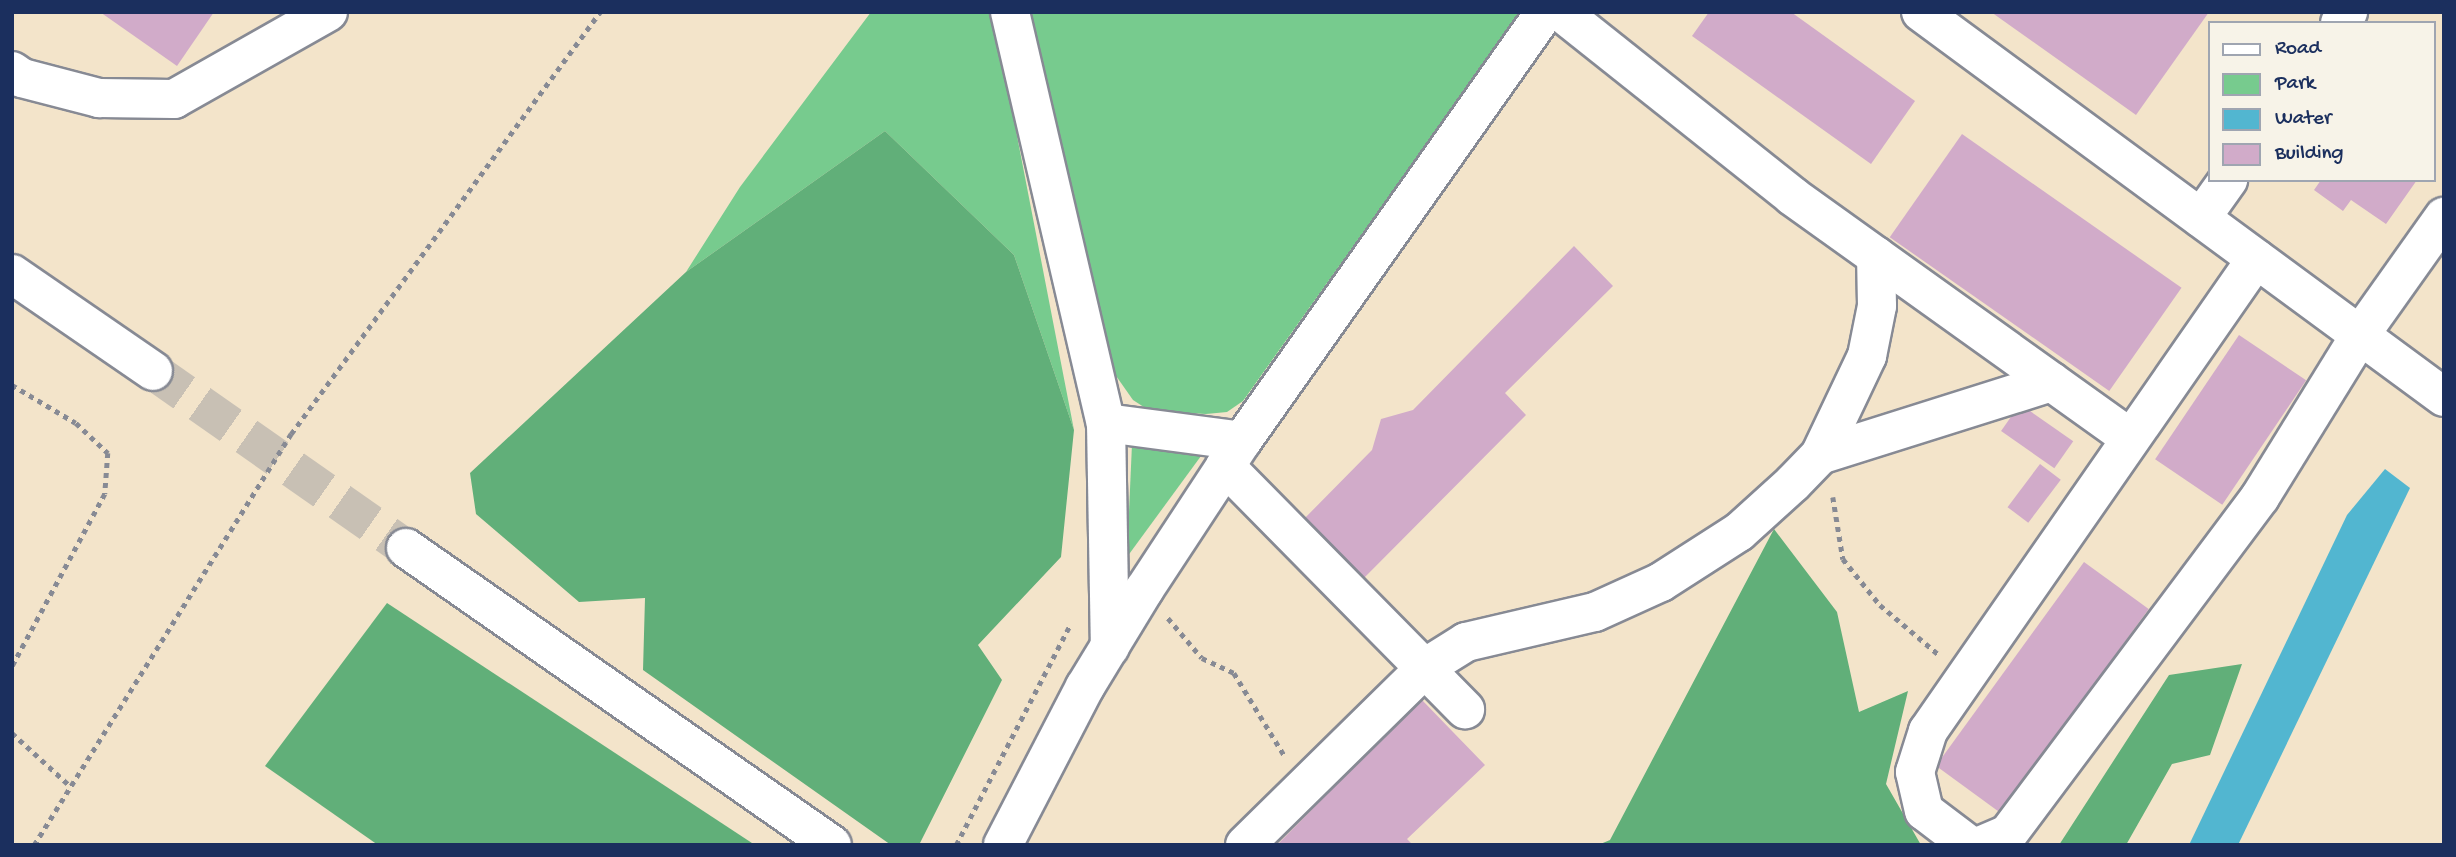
<!DOCTYPE html>
<style>
body{margin:0}
#map{position:relative;width:2456px;height:857px;overflow:hidden;background:#f3e4ca;font-family:"Gochi Hand",sans-serif}
div>[style]{position:absolute}
[style*='--x']{left:calc(var(--x)*1px);top:calc(var(--y)*1px);width:calc(var(--w)*1px);rotate:calc(var(--a)*1deg)}
.green>*{inset:0;background:#77cb8e}
.forest>*{inset:0;background:#61af79}
.water>*{inset:0;background:#52b6d0}
.building>*{inset:0;background:#d1abc9;transform-origin:0 0}
.minor-tunnel>*{height:38px;margin-top:-19px;transform-origin:0;background:repeating-linear-gradient(90deg,#c8c0b4 0 38px,transparent 0 57px)}
.path>*{height:4.5px;margin-top:-2.25px;transform-origin:0;background:repeating-linear-gradient(90deg,#878a94 0 5px,transparent 0 10px)}
.roads{filter:drop-shadow(2px 0 #878a94) drop-shadow(-2px 0 #878a94) drop-shadow(0 2px #878a94) drop-shadow(0 -2px #878a94)}
.minor>*{height:38px;margin:-19px;padding:0 19px;transform-origin:19px;border-radius:19px;background:#fff}
span{translate:-50% -50%;white-space:nowrap;text-align:center;line-height:1.15;-webkit-text-stroke:5px #f7f3e8;paint-order:stroke}
.frame{position:absolute;inset:0;border:14px solid #1b2f5e;pointer-events:none}
.legend{position:absolute;left:2208px;top:21px;width:228px;height:161px;box-sizing:border-box;background:#f7f3e8;border:2px solid #9fa5b1;margin:0;padding:9px 12px;list-style:none;font-size:21px;color:#1b2f5e}
.legend li{display:flex;align-items:center;gap:14px;height:35px}
.legend b{width:35px;border:2px solid #9fa5b1}
</style>
<div id="map">
<div class="green">
<div style="clip-path:polygon(871px 12px,993px 12px,1074px 430px,1014px 255px,885px 131px,686px 272px,740px 187px)"></div>
<div style="clip-path:polygon(1021px 12px,1520px 12px,1243px 401px,1227px 412px,1206px 414px,1150px 411px,1133px 400px,1114px 373px)"></div>
<div style="clip-path:polygon(1132px 444px,1201px 456px,1127px 557px)"></div>
</div>
<div class="forest">
<div style="clip-path:polygon(885px 131px,1014px 255px,1074px 430px,1061px 557px,978px 645px,1002px 680px,919px 845px,891px 845px,643px 670px,645px 598px,579px 602px,476px 514px,470px 473px,686px 272px)"></div>
<div style="clip-path:polygon(1774px 529px,1837px 612px,1859px 712px,1908px 691px,1886px 784px,1921px 845px,1598px 845px,1610px 840px)"></div>
<div style="clip-path:polygon(387px 603px,755px 845px,378px 845px,265px 766px)"></div>
<div style="clip-path:polygon(2242px 664px,2210px 755px,2172px 764px,2126px 845px,2059px 845px,2169px 675px)"></div>
</div>
<div class="water">
<div style="clip-path:polygon(2385px 469px,2410px 488px,2238px 845px,2189px 845px,2347px 515px)"></div>
</div>
<div class="building">
<div style="clip-path:polygon(100px 12px,214px 12px,177px 66px)"></div>
<div style="clip-path:polygon(1709px 12px,1791px 12px,1915px 101px,1871px 164px,1692px 36px)"></div>
<div style="clip-path:polygon(1991px 12px,2209px 12px,2136px 115px)"></div>
<div style="left:1962px;top:134px;width:268px;height:126px;rotate:35deg"></div>
<div style="clip-path:polygon(2321px 180px,2417px 180px,2386px 224px,2351px 200px,2343px 211px,2314px 190px)"></div>
<div style="clip-path:polygon(1574px 246px,1613px 286px,1505px 393px,1526px 415px,1361px 581px,1302px 521px,1372px 450px,1381px 419px,1413px 410px)"></div>
<div style="left:2239px;top:335px;width:81px;height:150px;rotate:34deg"></div>
<div style="left:2020px;top:404px;width:65px;height:33px;rotate:35deg"></div>
<div style="left:2040px;top:464px;width:26px;height:54px;rotate:37deg"></div>
<div style="left:2084px;top:562px;width:80px;height:252px;rotate:36deg"></div>
<div style="clip-path:polygon(1421px 699px,1485px 765px,1407px 839px,1413px 845px,1277px 845px)"></div>
</div>
<div class="minor-tunnel">
<div style="--x:153;--y:371;--w:309;--a:35"></div>
</div>
<div class="path">
<div style="--x:12;--y:385;--w:74;--a:30.7"></div>
<div style="--x:76;--y:423;--w:44;--a:43.2"></div>
<div style="--x:108;--y:453;--w:41;--a:94.2"></div>
<div style="--x:105;--y:494;--w:196;--a:118.3"></div>
<div style="--x:1833;--y:497;--w:63;--a:80.8"></div>
<div style="--x:1843;--y:559;--w:59;--a:51.2"></div>
<div style="--x:1880;--y:605;--w:76;--a:40.2"></div>
<div style="--x:1168;--y:618;--w:52;--a:49.6"></div>
<div style="--x:1202;--y:658;--w:35;--a:25"></div>
<div style="--x:1234;--y:673;--w:96;--a:58.6"></div>
<div style="--x:12;--y:733;--w:76;--a:42.3"></div>
<div style="--x:34;--y:845;--w:485;--a:-58"></div>
<div style="--x:291;--y:434;--w:523;--a:-53.79"></div>
<div style="--x:956;--y:845;--w:248;--a:-62.6"></div>
</div>
<div class="roads">
<div class="minor">
<div style="--x:1010;--y:12;--w:422;--a:76.9"></div>
<div style="--x:1106;--y:423;--w:224;--a:89"></div>
<div style="--x:1561;--y:12;--w:295;--a:38.5"></div>
<div style="--x:1792;--y:196;--w:414;--a:35.6"></div>
<div style="--x:1921;--y:12;--w:649;--a:36.36"></div>
<div style="--x:2340;--y:23;--w:14;--a:-54"></div>
<div style="--x:12;--y:71;--w:12;--a:35"></div>
<div style="--x:22;--y:78;--w:80;--a:14.6"></div>
<div style="--x:99;--y:98;--w:75;--a:0.8"></div>
<div style="--x:174;--y:99;--w:177;--a:-29.5"></div>
<div style="--x:2201;--y:218;--w:47;--a:-54.6"></div>
<div style="--x:12;--y:274;--w:171;--a:34.5"></div>
<div style="--x:1106;--y:423;--w:137;--a:7.5"></div>
<div style="--x:1820;--y:455;--w:243;--a:-17.5"></div>
<div style="--x:1225;--y:466;--w:342;--a:45.4"></div>
<div style="--x:406;--y:548;--w:519;--a:34.88"></div>
<div style="--x:1003;--y:845;--w:178;--a:-62.6"></div>
<div style="--x:1085;--y:687;--w:114;--a:-58.7"></div>
<div style="--x:1144;--y:590;--w:178;--a:-56.7"></div>
<div style="--x:1242;--y:441;--w:525;--a:-54.77"></div>
<div style="--x:1245;--y:845;--w:254;--a:-44.5"></div>
<div style="--x:1426;--y:667;--w:47;--a:-32"></div>
<div style="--x:1466;--y:642;--w:132;--a:-13.1"></div>
<div style="--x:1595;--y:612;--w:72;--a:-24.4"></div>
<div style="--x:1661;--y:582;--w:93;--a:-32.7"></div>
<div style="--x:1739;--y:532;--w:73;--a:-42.2"></div>
<div style="--x:1793;--y:483;--w:39;--a:-46"></div>
<div style="--x:1820;--y:455;--w:110;--a:-64.6"></div>
<div style="--x:1867;--y:356;--w:51;--a:-78.7"></div>
<div style="--x:1877;--y:306;--w:50;--a:-91.1"></div>
<div style="--x:1969;--y:845;--w:56;--a:-142.9"></div>
<div style="--x:1924;--y:811;--w:40;--a:-103"></div>
<div style="--x:1915;--y:772;--w:43;--a:-72.4"></div>
<div style="--x:1928;--y:731;--w:575;--a:-55.2"></div>
<div style="--x:1982;--y:845;--w:28;--a:-23"></div>
<div style="--x:2008;--y:834;--w:421;--a:-53.2"></div>
<div style="--x:2260;--y:497;--w:190;--a:-58.3"></div>
<div style="--x:2360;--y:335;--w:145;--a:-54.6"></div>
</div>
</div>
<div class="frame"></div>
<ul class="legend">
<li><b style="height:9px;background:#fff"></b>Road</li>
<li><b style="height:19px;background:#77cb8e"></b>Park</li>
<li><b style="height:19px;background:#52b6d0"></b>Water</li>
<li><b style="height:19px;background:#d1abc9"></b>Building</li>
</ul>
</div>
